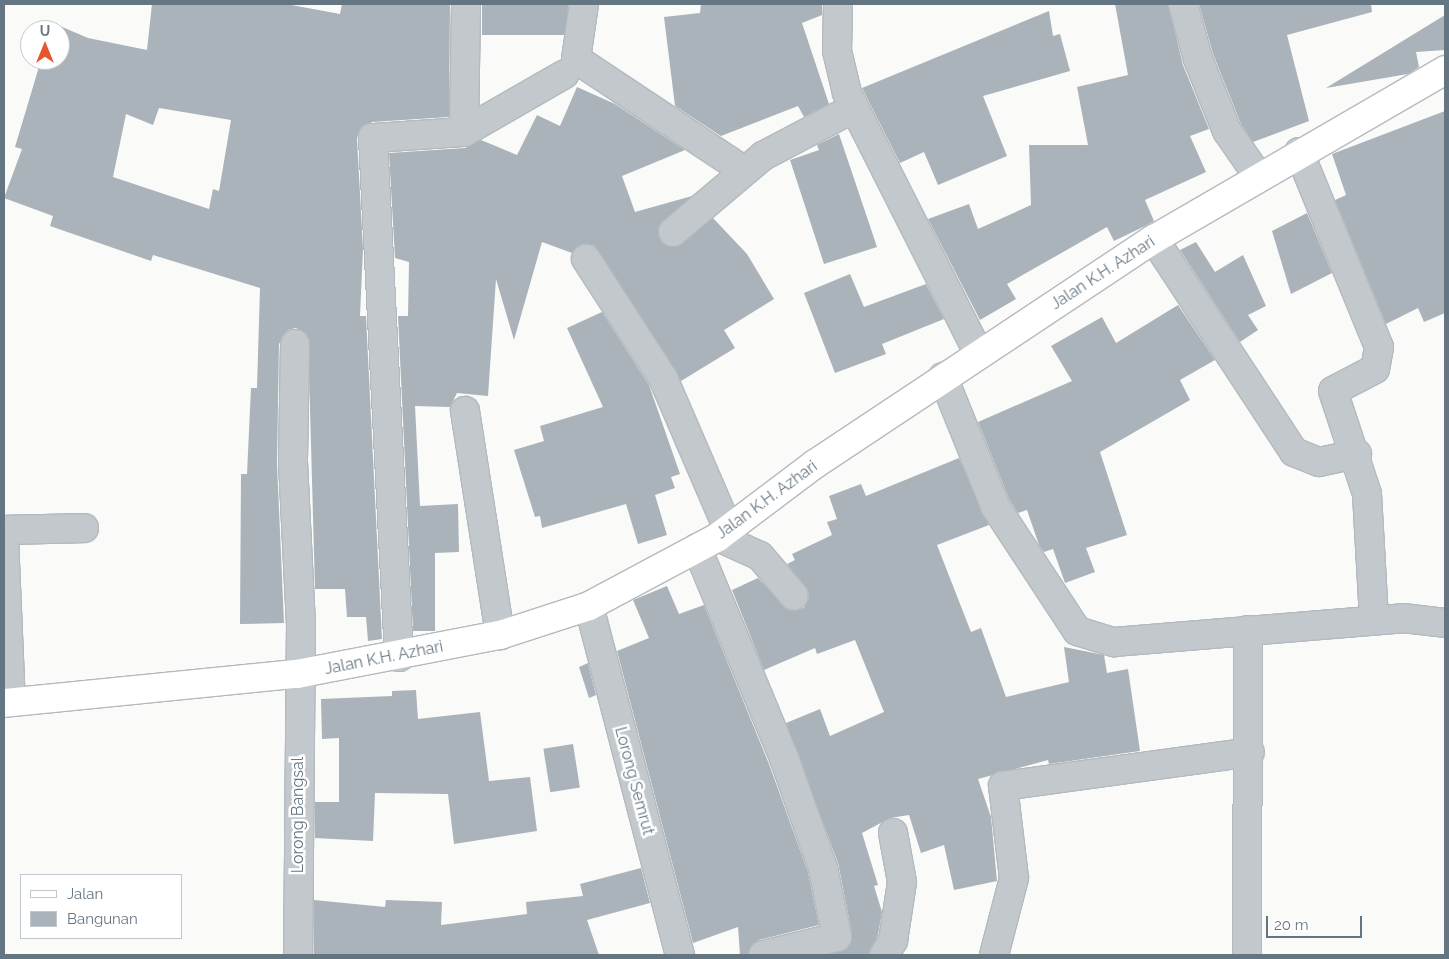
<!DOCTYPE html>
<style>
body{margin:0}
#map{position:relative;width:1449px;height:959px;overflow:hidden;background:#fafaf8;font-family:Raleway,sans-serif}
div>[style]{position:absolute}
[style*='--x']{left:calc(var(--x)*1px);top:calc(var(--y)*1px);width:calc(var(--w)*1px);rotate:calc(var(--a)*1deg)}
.building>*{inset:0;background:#aab3b9;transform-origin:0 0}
.roads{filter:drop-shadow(1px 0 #b3babf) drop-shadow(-1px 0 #b3babf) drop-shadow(0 1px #b3babf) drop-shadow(0 -1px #b3babf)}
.street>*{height:28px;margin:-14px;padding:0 14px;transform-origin:14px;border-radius:14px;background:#c3c8cc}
.secondary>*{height:28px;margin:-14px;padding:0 14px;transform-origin:14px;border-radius:14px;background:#fff}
span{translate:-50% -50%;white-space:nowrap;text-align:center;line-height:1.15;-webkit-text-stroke:5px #fff;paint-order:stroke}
.street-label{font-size:16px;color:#657683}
.frame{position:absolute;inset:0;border:5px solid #657683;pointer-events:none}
.legend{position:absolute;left:20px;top:874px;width:162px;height:65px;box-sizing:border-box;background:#fff;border:1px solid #c1c8cd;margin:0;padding:6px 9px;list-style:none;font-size:15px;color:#657683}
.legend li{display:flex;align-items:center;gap:10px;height:25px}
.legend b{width:25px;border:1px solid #c1c8cd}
.north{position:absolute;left:20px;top:20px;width:50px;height:50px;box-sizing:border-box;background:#fff;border:1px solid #c1c8cd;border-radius:50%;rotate:0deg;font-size:14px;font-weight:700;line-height:20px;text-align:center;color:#657683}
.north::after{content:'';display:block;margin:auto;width:18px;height:22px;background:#e4572e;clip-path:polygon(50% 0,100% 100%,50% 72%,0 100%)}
.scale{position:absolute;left:1266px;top:916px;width:96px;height:22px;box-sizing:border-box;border:2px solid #657683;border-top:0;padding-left:6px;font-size:15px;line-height:18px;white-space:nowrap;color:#657683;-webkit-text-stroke:4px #fff;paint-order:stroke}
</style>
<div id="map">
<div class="building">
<div style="clip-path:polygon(evenodd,152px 4px,286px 4px,340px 14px,342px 4px,450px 4px,449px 117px,372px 122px,359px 131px,357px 138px,363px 249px,360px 316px,366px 316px,382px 639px,368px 641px,366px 617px,347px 617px,345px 589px,315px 589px,308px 336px,296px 328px,288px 330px,279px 344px,277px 463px,284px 623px,240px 624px,241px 474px,247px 474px,251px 388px,257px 388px,260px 288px,153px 255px,151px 261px,50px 226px,53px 216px,4px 198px,22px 149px,15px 147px,41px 60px,60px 60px,60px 30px,50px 30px,53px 23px,88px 38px,147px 50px,152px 4px,159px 108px,231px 120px,219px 191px,213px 189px,209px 209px,113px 177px,126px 114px,153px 125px,159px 108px)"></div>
<div style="left:482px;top:4px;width:86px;height:31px"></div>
<div style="clip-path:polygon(701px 4px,822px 4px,822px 15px,802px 23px,829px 104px,804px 117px,798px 106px,721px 136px,675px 106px,664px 17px,700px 13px)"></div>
<div style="clip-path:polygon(1115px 4px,1168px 4px,1183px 65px,1209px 129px,1190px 136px,1206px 172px,1145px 200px,1154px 221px,1145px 226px,1114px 241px,1107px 227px,1007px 284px,1016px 299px,980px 320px,928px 219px,969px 204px,978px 229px,1031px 205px,1029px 145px,1088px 145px,1077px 87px,1128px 75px)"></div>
<div style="clip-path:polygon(1199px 4px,1371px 4px,1372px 12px,1287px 35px,1309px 121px,1253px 142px,1241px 124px,1213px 54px)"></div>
<div style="clip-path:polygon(1049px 11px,1053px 36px,1060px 34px,1070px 71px,983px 96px,1007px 156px,938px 185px,924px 152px,900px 163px,862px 88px)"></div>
<div style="clip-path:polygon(1445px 15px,1445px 50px,1416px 52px,1419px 67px,1408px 74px,1326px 88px)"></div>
<div style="clip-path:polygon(577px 87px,615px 104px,685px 150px,622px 176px,635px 212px,692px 196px,659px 226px,661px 242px,676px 247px,713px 218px,747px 254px,774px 299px,724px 330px,735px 348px,681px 381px,594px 245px,578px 246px,572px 253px,542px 242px,514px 340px,496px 279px,488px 396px,457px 393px,450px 407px,415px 406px,420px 506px,458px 504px,459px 552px,435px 553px,435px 631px,413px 631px,398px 316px,408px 316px,409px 262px,395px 258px,389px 153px,465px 148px,481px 140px,517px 155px,537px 115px,560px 126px)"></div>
<div style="clip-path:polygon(1445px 111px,1445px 313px,1424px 322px,1418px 308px,1386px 324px,1335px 200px,1346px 195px,1332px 154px)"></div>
<div style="clip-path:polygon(839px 134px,877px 247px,824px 264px,790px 160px,819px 150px,817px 145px)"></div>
<div style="clip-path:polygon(1307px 213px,1332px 273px,1291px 294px,1272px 231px)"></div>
<div style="clip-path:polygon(1196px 242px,1215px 272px,1243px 255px,1266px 306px,1248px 315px,1258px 330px,1240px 342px,1180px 250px)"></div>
<div style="clip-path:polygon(850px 274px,864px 307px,926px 284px,944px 319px,882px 344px,886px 354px,835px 373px,804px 293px)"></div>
<div style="clip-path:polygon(1178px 305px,1215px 360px,1180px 380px,1190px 400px,1100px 452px,1127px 535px,1086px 548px,1095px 572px,1065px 583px,1053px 549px,1044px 552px,1039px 545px,1027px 510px,1018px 513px,1009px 499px,978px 422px,1072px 381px,1051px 346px,1102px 317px,1116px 343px)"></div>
<div style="clip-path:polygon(602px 312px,649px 385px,680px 474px,671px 477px,675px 488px,655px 495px,667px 535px,638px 544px,626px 504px,542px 528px,540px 516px,535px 517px,514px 450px,544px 441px,540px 426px,603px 407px,567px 328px)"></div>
<div style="clip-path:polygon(959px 458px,989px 525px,937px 545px,971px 632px,981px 628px,1006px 697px,1069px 682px,1064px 647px,1104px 655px,1107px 673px,1128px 669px,1140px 751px,1049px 764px,1048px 760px,978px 779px,991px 817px,997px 881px,954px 890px,944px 845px,921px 853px,909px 815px,890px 818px,862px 833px,878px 885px,874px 886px,882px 912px,878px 935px,869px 955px,828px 955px,847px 949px,852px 934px,838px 863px,786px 723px,820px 709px,830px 736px,884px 712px,855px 640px,817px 654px,815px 648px,764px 670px,732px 590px,758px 578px,788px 610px,804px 608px,809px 593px,787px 564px,795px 560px,792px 554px,832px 535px,827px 522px,837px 519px,829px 496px,861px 484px,866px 496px)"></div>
<div style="clip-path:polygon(667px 586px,679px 614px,704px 605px,769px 764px,808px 872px,819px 925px,759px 940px,748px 955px,740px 955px,738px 927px,693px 943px,617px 651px,649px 638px,633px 600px)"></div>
<div style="clip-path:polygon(588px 663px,596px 695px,589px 698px,579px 667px)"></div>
<div style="clip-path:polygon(416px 690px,418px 719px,480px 712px,489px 781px,530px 777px,537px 831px,454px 844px,448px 794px,375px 793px,373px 841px,315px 838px,315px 802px,339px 802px,339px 738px,322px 739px,321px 699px,392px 696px,392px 691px)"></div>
<div style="left:573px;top:744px;width:44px;height:30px;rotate:81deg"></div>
<div style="clip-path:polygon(641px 868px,650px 903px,587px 920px,599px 955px,314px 955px,314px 900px,385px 907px,386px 900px,442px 902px,441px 925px,527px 914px,526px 902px,583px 896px,580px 884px)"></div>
</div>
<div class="roads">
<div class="street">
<div style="--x:584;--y:4;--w:56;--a:98.3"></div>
<div style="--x:576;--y:59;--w:201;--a:33.6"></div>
<div style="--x:838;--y:4;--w:47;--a:91.2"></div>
<div style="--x:837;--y:51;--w:43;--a:76.6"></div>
<div style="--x:847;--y:93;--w:292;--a:63.2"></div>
<div style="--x:1183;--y:4;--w:57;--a:74.7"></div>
<div style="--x:1198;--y:59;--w:78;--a:68.1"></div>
<div style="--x:1227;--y:131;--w:55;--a:55.4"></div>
<div style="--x:464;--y:132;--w:116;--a:-29.9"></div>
<div style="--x:1299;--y:152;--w:211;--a:67.7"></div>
<div style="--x:1379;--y:347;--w:22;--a:100"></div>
<div style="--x:1375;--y:369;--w:47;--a:152.4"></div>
<div style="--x:1333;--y:391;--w:108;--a:71.7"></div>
<div style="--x:1367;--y:494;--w:126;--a:86.8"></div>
<div style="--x:673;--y:232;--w:118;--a:-40.2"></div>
<div style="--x:763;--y:156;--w:103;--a:-27.8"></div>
<div style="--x:1154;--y:239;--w:255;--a:56.7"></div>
<div style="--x:1294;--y:452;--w:27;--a:22"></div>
<div style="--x:1319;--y:462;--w:39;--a:-12"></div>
<div style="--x:586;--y:259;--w:142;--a:57.1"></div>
<div style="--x:663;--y:378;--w:164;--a:66.7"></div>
<div style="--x:295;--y:344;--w:118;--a:91"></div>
<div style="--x:293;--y:462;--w:162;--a:87.2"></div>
<div style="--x:301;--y:624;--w:331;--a:90.5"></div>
<div style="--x:943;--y:377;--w:139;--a:68"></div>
<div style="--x:995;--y:506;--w:149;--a:56.7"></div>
<div style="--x:1077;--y:631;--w:39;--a:17"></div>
<div style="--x:1114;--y:642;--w:290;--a:-4.7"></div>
<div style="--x:1403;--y:618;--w:42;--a:6.8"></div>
<div style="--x:465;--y:411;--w:227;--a:81.1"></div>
<div style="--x:4;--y:530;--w:80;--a:-1.4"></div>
<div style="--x:718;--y:537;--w:46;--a:24.3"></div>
<div style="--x:760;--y:556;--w:52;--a:49.6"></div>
<div style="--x:4;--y:538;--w:164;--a:87.6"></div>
<div style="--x:697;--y:548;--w:227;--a:67.5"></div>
<div style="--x:784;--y:758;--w:117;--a:70.5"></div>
<div style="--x:823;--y:868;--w:70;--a:78.5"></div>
<div style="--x:837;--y:937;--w:76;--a:166.3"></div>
<div style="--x:589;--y:606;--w:361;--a:75.4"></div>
<div style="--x:399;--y:657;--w:520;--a:-92.87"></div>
<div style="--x:373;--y:138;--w:91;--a:-3.8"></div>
<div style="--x:464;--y:132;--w:128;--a:-89.1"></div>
<div style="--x:884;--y:955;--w:17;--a:-57"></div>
<div style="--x:893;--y:941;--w:60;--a:-81.3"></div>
<div style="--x:902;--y:882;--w:50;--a:-100.4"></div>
<div style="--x:994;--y:955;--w:80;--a:-75.4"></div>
<div style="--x:1014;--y:878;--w:93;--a:-96.8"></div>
<div style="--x:1003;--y:786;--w:249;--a:-7.8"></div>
<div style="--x:1247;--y:955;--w:325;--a:-89.8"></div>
</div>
<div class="secondary">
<div style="--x:4;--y:703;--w:294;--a:-5.7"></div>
<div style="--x:297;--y:674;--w:207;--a:-10.9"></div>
<div style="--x:500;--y:635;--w:94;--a:-18"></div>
<div style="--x:589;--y:606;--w:146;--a:-28.1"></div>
<div style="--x:718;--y:537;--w:121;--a:-37"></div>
<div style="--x:815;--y:464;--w:407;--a:-33.6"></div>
<div style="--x:1154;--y:239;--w:337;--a:-30.1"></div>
</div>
</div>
<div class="street-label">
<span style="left:1103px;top:273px;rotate:-33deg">Jalan K.H. Azhari</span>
<span style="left:767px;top:500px;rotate:-36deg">Jalan K.H. Azhari</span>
<span style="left:384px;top:658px;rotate:-11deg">Jalan K.H. Azhari</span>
<span style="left:634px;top:781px;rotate:75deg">Lorong Semrut</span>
<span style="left:298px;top:815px;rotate:-90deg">Lorong Bangsal</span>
</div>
<div class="frame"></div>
<ul class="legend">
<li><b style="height:6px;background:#fff"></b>Jalan</li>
<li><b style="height:14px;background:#aab3b9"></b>Bangunan</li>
</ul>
<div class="north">U</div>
<div class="scale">20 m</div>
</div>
